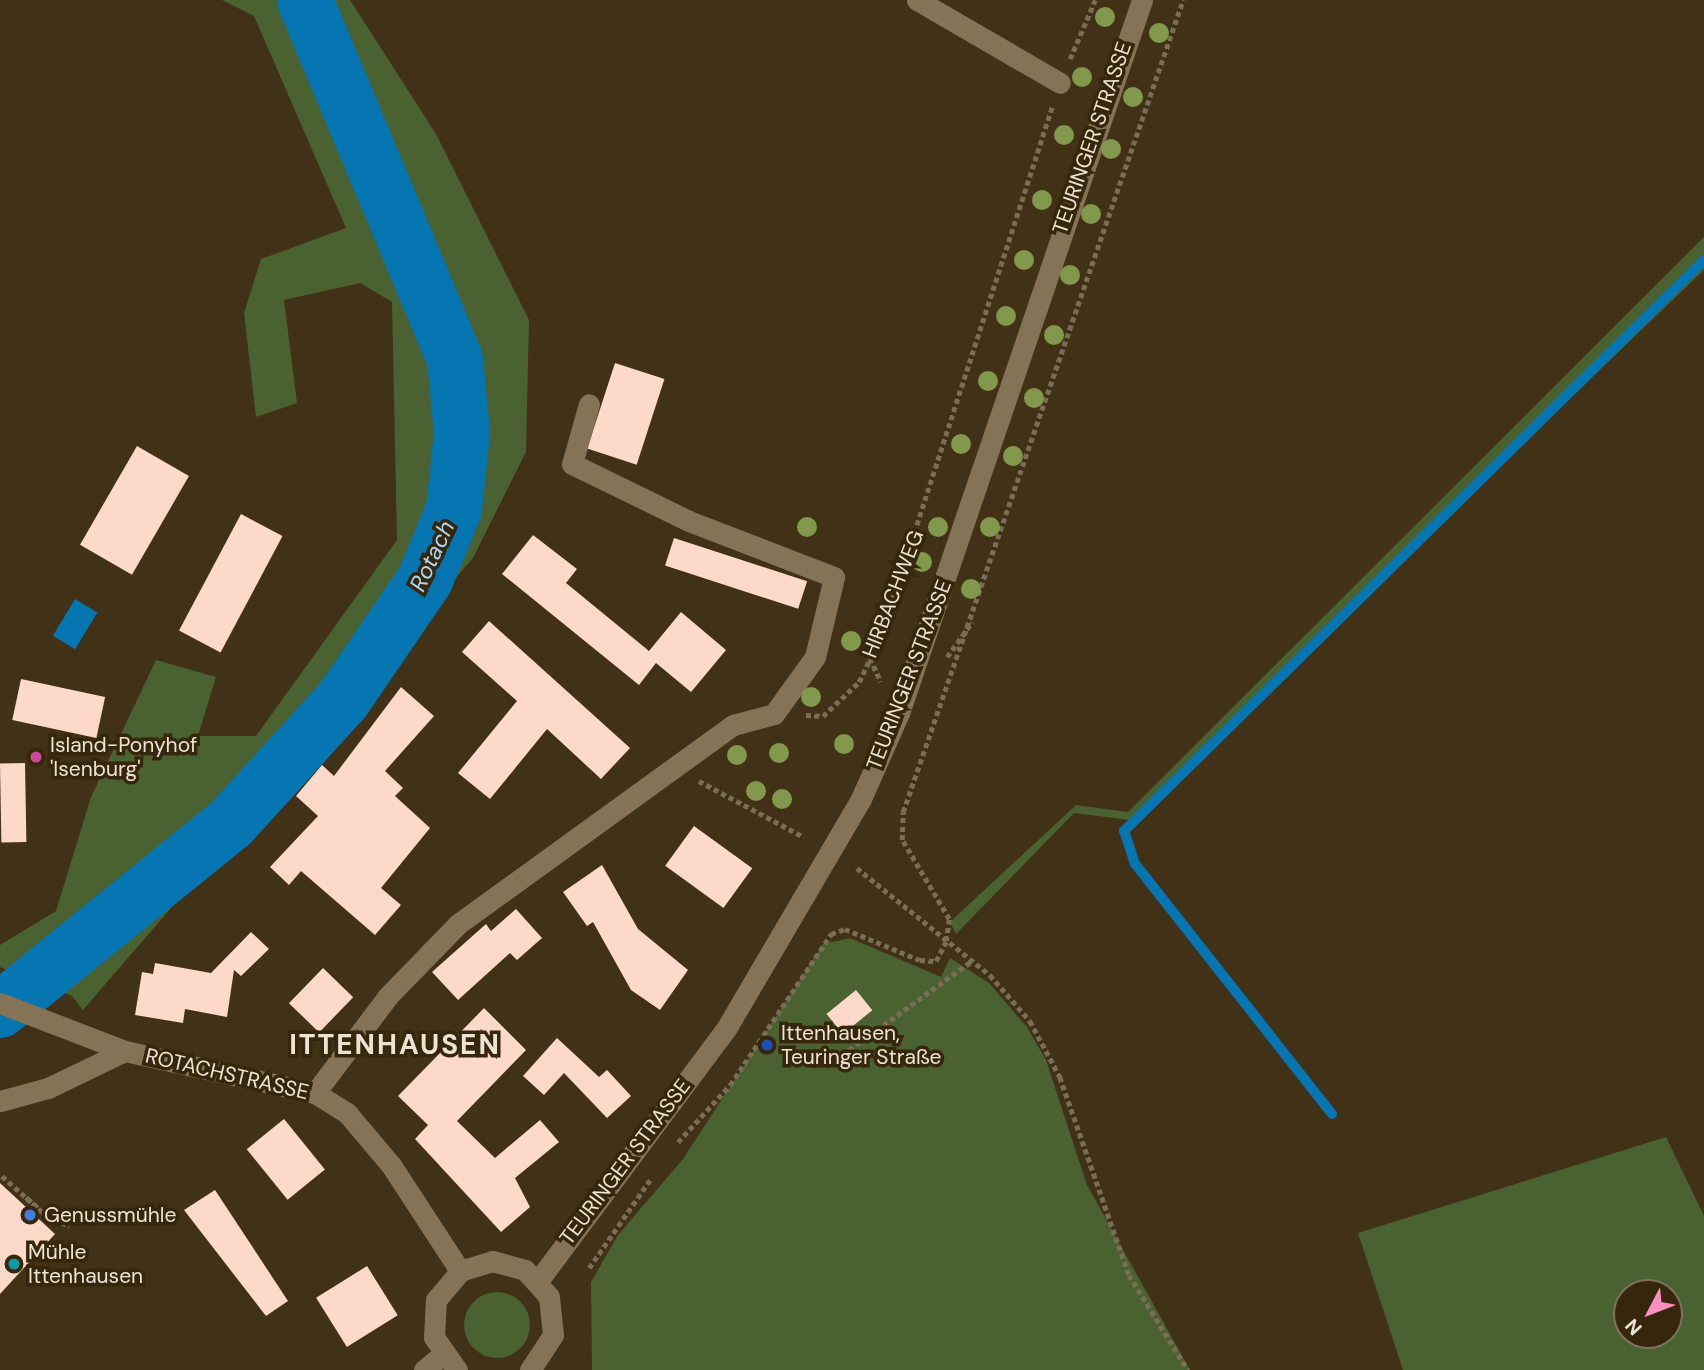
<!DOCTYPE html>
<meta charset="utf-8">
<style>
body{margin:0}
#map{position:relative;width:1704px;height:1370px;overflow:hidden;background:#413117;font-family:"DM Sans",sans-serif}
div>[style]{position:absolute}
[style*='--x']{left:calc(var(--x)*1px);top:calc(var(--y)*1px);width:calc(var(--w)*1px);rotate:calc(var(--a)*1deg)}
.green>*{inset:0;background:#4a6131}
.round{border-radius:50%}
.water>*{inset:0;background:#0576b2;transform-origin:0 0}
.stream>*{height:10px;margin:-5px;padding:0 5px;transform-origin:5px;border-radius:5px;background:#0576b2}
.river>*{height:56px;margin:-28px;padding:0 28px;transform-origin:28px;border-radius:28px;background:#0576b2}
.building>*{inset:0;background:#fdd9c9;transform-origin:0 0}
.path>*{height:4.5px;margin-top:-2.25px;transform-origin:0;background:repeating-linear-gradient(90deg,#7b6e57 0 5px,transparent 0 8.5px)}
.minor>*{height:21px;margin:-10.5px;padding:0 10.5px;transform-origin:10.5px;border-radius:10.5px;background:#857357}
.trees>*{width:20px;height:20px;margin:-10px;border-radius:50%;background:#82984d}
.dots>*{width:19px;height:19px;translate:-50% -50%;box-sizing:border-box;border:4px solid #36270c;border-radius:50%}
span{translate:-50% -50%;white-space:nowrap;text-align:center;line-height:1.15;-webkit-text-stroke:7px #36270c;paint-order:stroke}
.street-label{font-size:21px;color:#ede3d3}
.poi-label{font-size:21px;color:#ede3d3}
.left{translate:0 -50%;text-align:left}
.water-label{font-size:23px;color:#acd5f5;font-style:italic}
.district-label{font-size:28px;color:#ede3d3;font-weight:700;letter-spacing:2px}
.north{position:absolute;left:1613px;top:1279px;width:70px;height:70px;box-sizing:border-box;background:#36270c;border:2px solid #7f725c;border-radius:50%;rotate:228deg;font-size:19px;font-weight:700;line-height:28px;text-align:center;color:#ede3d3}
.north::after{content:'';display:block;margin:auto;width:24px;height:32px;background:#fc8fc1;clip-path:polygon(50% 0,100% 100%,50% 72%,0 100%)}
</style>
<div id="map">
<div class="green">
<div style="clip-path:polygon(222px 0,350px 0,436px 134px,529px 320px,526px 452px,473px 558px,83px 1010px,72px 996px,0 967px,0 945px,56px 911px,91px 797px,156px 660px,216px 677px,198px 736px,256px 736px,397px 540px,392px 302px,360px 283px,284px 300px,297px 403px,256px 417px,244px 313px,261px 259px,346px 228px,254px 16px)"></div>
<div style="clip-path:polygon(1704px 237px,1704px 270px,1130px 820px,1074px 813px,956px 934px,950px 922px,1076px 805px,1128px 812px)"></div>
<div style="clip-path:polygon(850px 938px,941px 977px,950px 958px,989px 983px,1027px 1027px,1046px 1060px,1087px 1185px,1190px 1370px,592px 1370px,591px 1282px,618px 1235px,683px 1159px,823px 944px)"></div>
<div style="clip-path:polygon(evenodd,1666px 1137px,1704px 1216px,1704px 1370px,1403px 1370px,1358px 1233px,1666px 1137px,1627px 1293px,1669px 1293px,1669px 1335px,1627px 1335px,1627px 1293px)"></div>
<div class="round" style="left:464px;top:1292px;width:66px;height:66px"></div>
</div>
<div class="water">
<div style="left:75px;top:599px;width:26px;height:43px;rotate:31deg"></div>
</div>
<div class="stream">
<div style="--x:1332;--y:1114;--w:318;--a:-128.2"></div>
<div style="--x:1135;--y:864;--w:35;--a:-108"></div>
<div style="--x:1124;--y:831;--w:814;--a:-44.55"></div>
</div>
<div class="river">
<div style="--x:0;--y:1010;--w:296;--a:-39"></div>
<div style="--x:230;--y:824;--w:168;--a:-47.7"></div>
<div style="--x:343;--y:700;--w:145;--a:-55.7"></div>
<div style="--x:425;--y:580;--w:77;--a:-67.8"></div>
<div style="--x:454;--y:509;--w:76;--a:-84"></div>
<div style="--x:462;--y:433;--w:74;--a:-95.4"></div>
<div style="--x:455;--y:359;--w:389;--a:-112.7"></div>
</div>
<div class="building">
<div style="left:615px;top:363px;width:52px;height:90px;rotate:18deg"></div>
<div style="left:137px;top:446px;width:60px;height:114px;rotate:30deg"></div>
<div style="left:241px;top:514px;width:47px;height:132px;rotate:28deg"></div>
<div style="clip-path:polygon(533px 535px,577px 569px,566px 583px,649px 651px,681px 612px,726px 650px,691px 692px,656px 663px,639px 685px,502px 574px)"></div>
<div style="left:674px;top:538px;width:140px;height:29px;rotate:18deg"></div>
<div style="clip-path:polygon(489px 621px,630px 748px,601px 779px,547px 729px,490px 799px,458px 773px,517px 701px,462px 652px)"></div>
<div style="left:21px;top:679px;width:86px;height:42px;rotate:12deg"></div>
<div style="clip-path:polygon(401px 687px,434px 716px,385px 771px,403px 788px,395px 796px,430px 828px,381px 888px,401px 905px,375px 935px,301px 871px,289px 885px,270px 867px,318px 816px,296px 796px,322px 765px,334px 776px)"></div>
<div style="left:25px;top:763px;width:79px;height:25px;rotate:89deg"></div>
<div style="left:694px;top:826px;width:72px;height:49px;rotate:36deg"></div>
<div style="clip-path:polygon(602px 865px,638px 929px,688px 970px,660px 1010px,631px 990px,593px 922px,587px 926px,563px 892px)"></div>
<div style="clip-path:polygon(516px 909px,542px 938px,517px 960px,510px 953px,458px 1000px,432px 972px,486px 924px,491px 931px)"></div>
<div style="clip-path:polygon(251px 932px,269px 949px,241px 976px,234px 970px,227px 1017px,185px 1009px,183px 1023px,135px 1015px,142px 972px,153px 974px,155px 963px,211px 973px)"></div>
<div style="left:323px;top:968px;width:42px;height:49px;rotate:44deg"></div>
<div style="left:856px;top:990px;width:26px;height:38px;rotate:51deg"></div>
<div style="clip-path:polygon(484px 1008px,526px 1050px,457px 1121px,495px 1158px,540px 1120px,559px 1142px,515px 1178px,530px 1207px,501px 1232px,415px 1139px,428px 1125px,398px 1096px)"></div>
<div style="clip-path:polygon(557px 1038px,599px 1077px,607px 1070px,631px 1096px,607px 1118px,564px 1073px,544px 1095px,523px 1076px)"></div>
<div style="left:284px;top:1119px;width:65px;height:48px;rotate:51deg"></div>
<div style="clip-path:polygon(0 1183px,55px 1234px,0 1294px)"></div>
<div style="clip-path:polygon(215px 1190px,288px 1301px,266px 1316px,184px 1210px)"></div>
<div style="left:367px;top:1266px;width:58px;height:60px;rotate:58deg"></div>
</div>
<div class="path">
<div style="--x:1070;--y:59;--w:64;--a:-67"></div>
<div style="--x:947;--y:657;--w:43;--a:-54.5"></div>
<div style="--x:870;--y:658;--w:26;--a:65"></div>
<div style="--x:806;--y:715;--w:17;--a:3"></div>
<div style="--x:823;--y:716;--w:50;--a:-43.4"></div>
<div style="--x:859;--y:682;--w:49;--a:-64.5"></div>
<div style="--x:880;--y:638;--w:558;--a:-72.05"></div>
<div style="--x:699;--y:781;--w:119;--a:28.1"></div>
<div style="--x:857;--y:868;--w:171;--a:38.8"></div>
<div style="--x:990;--y:975;--w:61;--a:49"></div>
<div style="--x:1030;--y:1021;--w:64;--a:61.8"></div>
<div style="--x:1060;--y:1077;--w:210;--a:70.8"></div>
<div style="--x:1129;--y:1275;--w:112;--a:58.2"></div>
<div style="--x:835;--y:1060;--w:169;--a:-35.9"></div>
<div style="--x:678;--y:1142;--w:77;--a:-47.6"></div>
<div style="--x:730;--y:1085;--w:182;--a:-56.2"></div>
<div style="--x:831;--y:934;--w:15;--a:-20"></div>
<div style="--x:845;--y:929;--w:81;--a:22.5"></div>
<div style="--x:920;--y:960;--w:16;--a:4"></div>
<div style="--x:936;--y:961;--w:22;--a:-63"></div>
<div style="--x:946;--y:941;--w:22;--a:-82"></div>
<div style="--x:949;--y:919;--w:92;--a:-120.7"></div>
<div style="--x:902;--y:840;--w:28;--a:-88"></div>
<div style="--x:903;--y:812;--w:859;--a:-70.97"></div>
<div style="--x:2;--y:1176;--w:59;--a:41.6"></div>
<div style="--x:46;--y:1215;--w:26;--a:25"></div>
<div style="--x:26;--y:1197;--w:26;--a:43"></div>
<div style="--x:589;--y:1268;--w:107;--a:-55.3"></div>
</div>
<div class="minor">
<div style="--x:917;--y:0;--w:165;--a:30.1"></div>
<div style="--x:0;--y:1003;--w:134;--a:21"></div>
<div style="--x:125;--y:1051;--w:195;--a:12.5"></div>
<div style="--x:315;--y:1093;--w:38;--a:32"></div>
<div style="--x:347;--y:1113;--w:68;--a:49.8"></div>
<div style="--x:391;--y:1165;--w:126;--a:56.9"></div>
<div style="--x:315;--y:1093;--w:121;--a:-53"></div>
<div style="--x:388;--y:996;--w:100;--a:-45.8"></div>
<div style="--x:458;--y:924;--w:339;--a:-35.9"></div>
<div style="--x:733;--y:725;--w:42;--a:-15"></div>
<div style="--x:774;--y:714;--w:70;--a:-54.3"></div>
<div style="--x:815;--y:657;--w:82;--a:-76.6"></div>
<div style="--x:834;--y:577;--w:155;--a:-158.9"></div>
<div style="--x:689;--y:521;--w:130;--a:-154"></div>
<div style="--x:572;--y:464;--w:62;--a:-74.2"></div>
<div style="--x:0;--y:1101;--w:50;--a:-15.2"></div>
<div style="--x:48;--y:1088;--w:85;--a:-25.7"></div>
<div style="--x:538;--y:1281;--w:314;--a:-53.3"></div>
<div style="--x:726;--y:1029;--w:264;--a:-59.6"></div>
<div style="--x:860;--y:801;--w:96;--a:-66.1"></div>
<div style="--x:899;--y:713;--w:753;--a:-71.18"></div>
<div style="--x:424;--y:1370;--w:23;--a:-40"></div>
<div style="--x:457;--y:1370;--w:40;--a:-124.9"></div>
<div style="--x:434;--y:1337;--w:37;--a:-87"></div>
<div style="--x:436;--y:1300;--w:38;--a:-50"></div>
<div style="--x:460;--y:1271;--w:34;--a:-17"></div>
<div style="--x:492;--y:1261;--w:34;--a:15"></div>
<div style="--x:525;--y:1270;--w:36;--a:48"></div>
<div style="--x:549;--y:1297;--w:38;--a:84"></div>
<div style="--x:553;--y:1335;--w:42;--a:123.3"></div>
</div>
<div class="trees">
<div style="left:1105px;top:17px"></div>
<div style="left:1159px;top:33px"></div>
<div style="left:1082px;top:77px"></div>
<div style="left:1133px;top:97px"></div>
<div style="left:1064px;top:135px"></div>
<div style="left:1111px;top:149px"></div>
<div style="left:1042px;top:200px"></div>
<div style="left:1091px;top:214px"></div>
<div style="left:1024px;top:260px"></div>
<div style="left:1070px;top:275px"></div>
<div style="left:1006px;top:316px"></div>
<div style="left:1054px;top:335px"></div>
<div style="left:988px;top:381px"></div>
<div style="left:1034px;top:398px"></div>
<div style="left:961px;top:444px"></div>
<div style="left:1013px;top:456px"></div>
<div style="left:807px;top:527px"></div>
<div style="left:938px;top:527px"></div>
<div style="left:990px;top:527px"></div>
<div style="left:922px;top:562px"></div>
<div style="left:971px;top:589px"></div>
<div style="left:851px;top:641px"></div>
<div style="left:811px;top:697px"></div>
<div style="left:844px;top:744px"></div>
<div style="left:779px;top:753px"></div>
<div style="left:737px;top:755px"></div>
<div style="left:756px;top:791px"></div>
<div style="left:782px;top:799px"></div>
</div>
<div class="dots">
<div style="left:36px;top:757px;background:#d1479c"></div>
<div style="left:767px;top:1045px;background:#1a4fb4"></div>
<div style="left:30px;top:1215px;background:#3f7fe0"></div>
<div style="left:14px;top:1264px;background:#0f9aa8"></div>
</div>
<div class="street-label">
<span style="left:1092px;top:138px;rotate:-71deg">TEURINGER STRASSE</span>
<span style="left:893px;top:594px;rotate:-69deg">HIRBACHWEG</span>
<span style="left:909px;top:675px;rotate:-69deg">TEURINGER STRASSE</span>
<span style="left:227px;top:1074px;rotate:13deg">ROTACHSTRASSE</span>
<span style="left:625px;top:1162px;rotate:-53deg">TEURINGER STRASSE</span>
</div>
<div class="poi-label">
<span class="left" style="left:50px;top:757px">Island-Ponyhof<br>'Isenburg'</span>
<span class="left" style="left:781px;top:1045px">Ittenhausen,<br>Teuringer Straße</span>
<span class="left" style="left:44px;top:1215px">Genussmühle</span>
<span class="left" style="left:28px;top:1264px">Mühle<br>Ittenhausen</span>
</div>
<div class="water-label">
<span style="left:432px;top:556px;rotate:-65deg">Rotach</span>
</div>
<div class="district-label">
<span style="left:395px;top:1045px">ITTENHAUSEN</span>
</div>
<div class="north">N</div>
</div>
